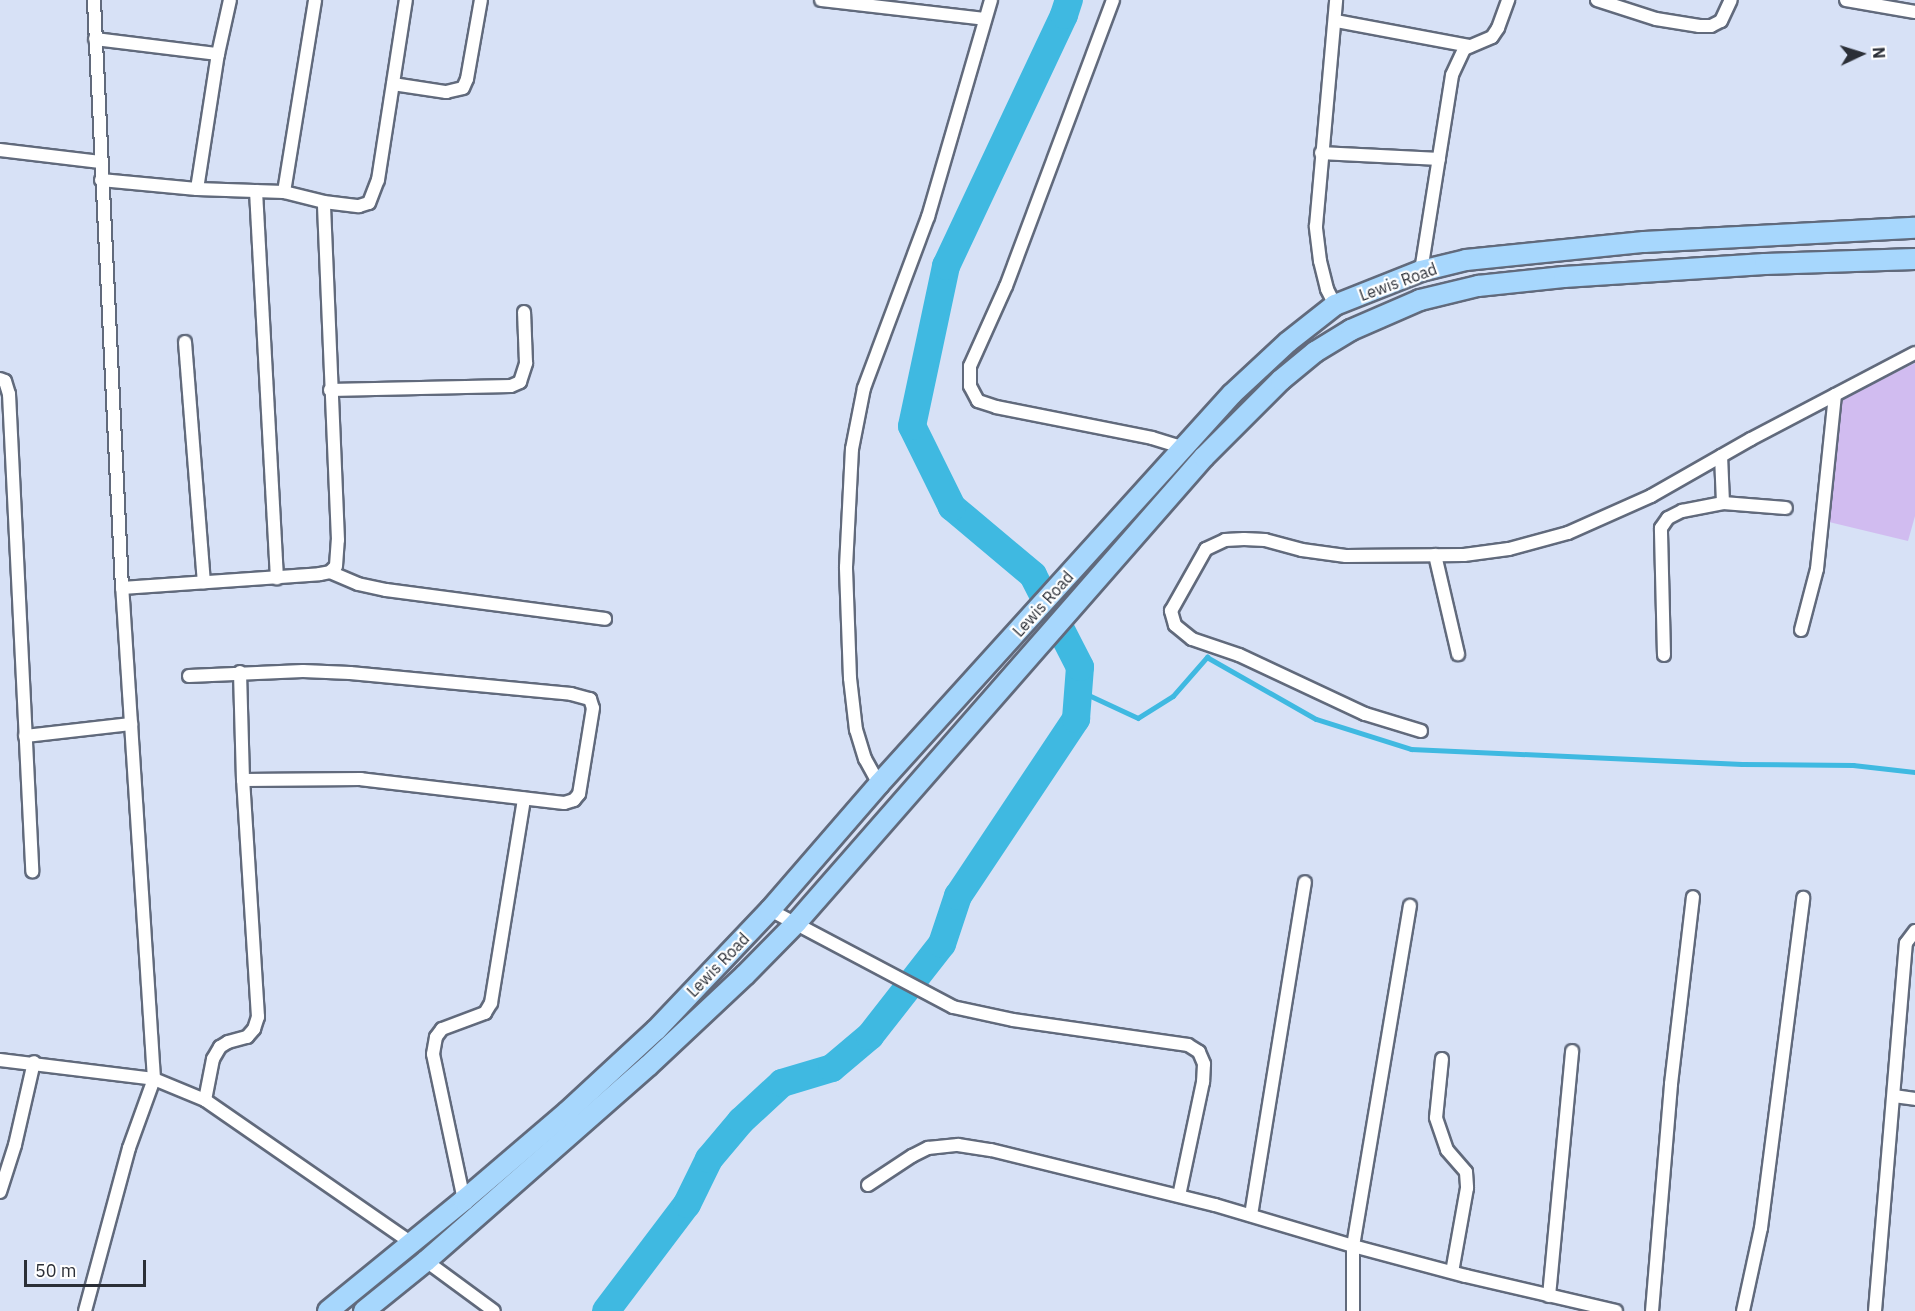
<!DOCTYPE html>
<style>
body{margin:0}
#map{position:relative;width:1915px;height:1311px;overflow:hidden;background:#d7e1f6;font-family:"IBM Plex Sans",sans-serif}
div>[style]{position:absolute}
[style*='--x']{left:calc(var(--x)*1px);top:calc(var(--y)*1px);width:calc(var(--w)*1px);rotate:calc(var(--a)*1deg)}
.green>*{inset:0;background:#d1bcf0}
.stream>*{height:4.5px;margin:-2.25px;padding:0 2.25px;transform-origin:2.25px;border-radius:2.25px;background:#3fb9e1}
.river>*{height:28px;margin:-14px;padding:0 14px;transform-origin:14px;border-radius:14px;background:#3fb9e1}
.roads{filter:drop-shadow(2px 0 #616a7c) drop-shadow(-2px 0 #616a7c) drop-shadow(0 2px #616a7c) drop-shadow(0 -2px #616a7c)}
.street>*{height:12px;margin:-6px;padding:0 6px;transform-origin:6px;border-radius:6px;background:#fff}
.primary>*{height:20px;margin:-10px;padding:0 10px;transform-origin:10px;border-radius:10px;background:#a7d7fd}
span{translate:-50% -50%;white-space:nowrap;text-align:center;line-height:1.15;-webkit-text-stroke:4.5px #fff;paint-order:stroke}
.street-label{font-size:16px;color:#2b2f37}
.north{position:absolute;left:1831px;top:24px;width:60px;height:60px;-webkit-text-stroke:4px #fff;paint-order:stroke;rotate:86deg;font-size:16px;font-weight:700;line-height:24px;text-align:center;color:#2b2f37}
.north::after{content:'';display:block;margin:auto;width:21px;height:27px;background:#2b2f37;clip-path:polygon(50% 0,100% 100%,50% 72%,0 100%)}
.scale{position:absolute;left:24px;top:1260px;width:122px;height:27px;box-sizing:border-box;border:3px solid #2b2f37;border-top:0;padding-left:8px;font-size:18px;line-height:21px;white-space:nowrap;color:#2b2f37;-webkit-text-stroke:4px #fff;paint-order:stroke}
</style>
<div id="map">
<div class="green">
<div style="clip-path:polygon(1915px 363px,1915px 516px,1908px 541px,1829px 522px,1842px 399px)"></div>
</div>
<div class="stream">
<div style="--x:1078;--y:690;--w:66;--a:25"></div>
<div style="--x:1138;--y:718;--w:41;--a:-32.2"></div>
<div style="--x:1173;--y:696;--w:52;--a:-48.9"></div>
<div style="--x:1207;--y:657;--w:125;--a:29.6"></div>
<div style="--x:1316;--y:719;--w:100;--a:17.5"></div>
<div style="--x:1411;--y:749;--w:331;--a:2.6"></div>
<div style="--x:1742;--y:764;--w:111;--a:0.5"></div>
<div style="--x:1853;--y:765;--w:62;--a:6.4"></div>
</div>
<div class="river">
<div style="--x:606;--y:1311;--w:134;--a:-52.9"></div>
<div style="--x:687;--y:1204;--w:50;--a:-63.9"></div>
<div style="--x:709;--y:1159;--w:50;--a:-49.9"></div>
<div style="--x:741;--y:1121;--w:56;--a:-42.8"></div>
<div style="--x:782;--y:1083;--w:52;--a:-16.7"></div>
<div style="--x:832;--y:1068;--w:50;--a:-40.1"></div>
<div style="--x:870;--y:1036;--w:117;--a:-52"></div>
<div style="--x:942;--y:944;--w:51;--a:-71.6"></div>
<div style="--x:958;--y:896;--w:213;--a:-56.3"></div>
<div style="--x:1076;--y:719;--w:52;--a:-85.6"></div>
<div style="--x:1080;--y:667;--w:103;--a:-117.1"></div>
<div style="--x:1033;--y:575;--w:106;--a:-140"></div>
<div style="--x:952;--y:507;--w:90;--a:-116.3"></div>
<div style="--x:912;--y:426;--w:164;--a:-78"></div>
<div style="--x:946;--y:266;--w:277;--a:-64.8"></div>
<div style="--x:1064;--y:15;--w:16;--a:-72"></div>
</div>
<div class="roads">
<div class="street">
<div style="--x:821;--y:0;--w:165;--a:6.6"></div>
<div style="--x:1113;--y:0;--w:305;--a:110.5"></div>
<div style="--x:1006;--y:286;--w:88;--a:114.2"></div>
<div style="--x:970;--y:366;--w:20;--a:90"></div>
<div style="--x:970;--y:386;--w:17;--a:62"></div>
<div style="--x:978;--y:401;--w:19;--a:18"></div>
<div style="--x:996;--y:407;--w:159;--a:11.2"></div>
<div style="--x:1152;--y:438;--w:34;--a:17"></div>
<div style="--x:1597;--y:0;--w:62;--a:17.9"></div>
<div style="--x:1656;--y:19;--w:44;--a:9.2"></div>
<div style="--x:1699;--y:26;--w:12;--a:0"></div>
<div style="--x:1711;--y:26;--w:11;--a:-27"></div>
<div style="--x:1721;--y:21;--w:23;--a:-65"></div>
<div style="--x:1846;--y:0;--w:70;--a:9.9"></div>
<div style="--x:1336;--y:21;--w:136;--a:10.6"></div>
<div style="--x:95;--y:39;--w:124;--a:7"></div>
<div style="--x:393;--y:84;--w:54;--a:8.6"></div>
<div style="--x:446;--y:92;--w:17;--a:-13"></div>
<div style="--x:463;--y:88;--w:10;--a:-66"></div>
<div style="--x:467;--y:79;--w:80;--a:-80"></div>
<div style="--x:0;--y:150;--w:101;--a:6.8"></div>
<div style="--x:1321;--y:153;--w:118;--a:2.9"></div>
<div style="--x:101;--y:180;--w:96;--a:5.4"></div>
<div style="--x:197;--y:189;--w:87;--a:2"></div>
<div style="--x:284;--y:192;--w:41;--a:14"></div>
<div style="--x:324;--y:202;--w:35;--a:7"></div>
<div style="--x:359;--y:206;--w:10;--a:-17"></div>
<div style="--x:369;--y:203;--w:25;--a:-69"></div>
<div style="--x:378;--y:180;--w:182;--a:-81.2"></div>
<div style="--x:197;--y:189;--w:137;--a:-81.2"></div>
<div style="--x:218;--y:54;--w:55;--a:-77.5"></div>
<div style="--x:256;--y:191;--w:388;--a:86.9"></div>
<div style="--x:284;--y:192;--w:194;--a:-80.8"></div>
<div style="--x:1421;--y:271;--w:198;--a:-81"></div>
<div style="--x:1452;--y:75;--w:29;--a:-65"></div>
<div style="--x:1464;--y:49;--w:30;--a:-23"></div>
<div style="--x:1492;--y:37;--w:11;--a:-56"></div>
<div style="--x:1498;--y:28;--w:30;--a:-70"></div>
<div style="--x:1335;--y:305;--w:18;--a:-117"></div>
<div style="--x:1327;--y:289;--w:29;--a:-104"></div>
<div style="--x:1320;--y:261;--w:35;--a:-97"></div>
<div style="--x:1316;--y:226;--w:227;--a:-84.9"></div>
<div style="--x:185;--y:342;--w:241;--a:85.5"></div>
<div style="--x:0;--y:379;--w:5;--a:22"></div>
<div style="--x:5;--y:381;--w:14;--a:73"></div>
<div style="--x:9;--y:394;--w:478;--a:87.2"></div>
<div style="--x:330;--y:390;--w:181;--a:-1.3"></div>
<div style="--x:511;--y:386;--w:10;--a:-24"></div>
<div style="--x:520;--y:382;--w:20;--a:-72"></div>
<div style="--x:526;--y:363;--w:51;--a:-92.2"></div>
<div style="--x:1723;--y:503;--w:63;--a:4.5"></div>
<div style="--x:1435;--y:555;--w:102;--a:76.9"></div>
<div style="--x:330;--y:572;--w:30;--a:23"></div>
<div style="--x:358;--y:584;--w:29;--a:12"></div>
<div style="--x:386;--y:590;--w:221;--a:7.5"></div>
<div style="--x:122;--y:588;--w:198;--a:-4"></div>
<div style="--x:320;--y:574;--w:10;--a:-11"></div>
<div style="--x:330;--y:572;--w:8;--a:-45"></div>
<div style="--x:336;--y:566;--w:26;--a:-86"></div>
<div style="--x:338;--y:540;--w:338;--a:-92.4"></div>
<div style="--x:1801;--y:630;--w:63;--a:-75.3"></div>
<div style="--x:1817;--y:569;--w:175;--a:-84.1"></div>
<div style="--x:1664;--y:655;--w:127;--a:-91.4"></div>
<div style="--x:1661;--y:528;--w:12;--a:-55"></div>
<div style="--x:1668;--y:518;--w:16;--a:-27"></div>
<div style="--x:1682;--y:511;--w:42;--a:-11"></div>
<div style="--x:1723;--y:503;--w:47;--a:-92.4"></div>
<div style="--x:189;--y:676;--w:114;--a:-2.5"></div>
<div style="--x:303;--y:671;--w:47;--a:2.4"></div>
<div style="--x:350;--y:673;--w:222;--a:5.4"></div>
<div style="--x:571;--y:694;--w:20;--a:15"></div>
<div style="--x:590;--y:699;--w:9;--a:72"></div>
<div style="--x:593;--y:708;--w:87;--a:99.2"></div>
<div style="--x:579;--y:794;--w:8;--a:130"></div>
<div style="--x:574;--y:800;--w:10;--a:163"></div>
<div style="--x:564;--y:803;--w:204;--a:-173.3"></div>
<div style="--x:361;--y:779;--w:118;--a:179.5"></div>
<div style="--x:1421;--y:731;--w:59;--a:-163.1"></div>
<div style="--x:1365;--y:714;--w:139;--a:-154.9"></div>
<div style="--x:1239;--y:655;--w:50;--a:-161.2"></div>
<div style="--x:1192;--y:639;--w:22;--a:-141"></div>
<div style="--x:1175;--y:625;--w:15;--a:-106"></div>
<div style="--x:1171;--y:611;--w:71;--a:-60.6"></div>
<div style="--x:1206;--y:549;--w:21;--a:-25"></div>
<div style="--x:1225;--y:540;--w:19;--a:-3"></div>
<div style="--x:1244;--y:539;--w:21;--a:3"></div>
<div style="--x:1265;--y:540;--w:38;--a:15"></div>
<div style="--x:1302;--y:550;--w:44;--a:7.8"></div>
<div style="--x:1346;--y:556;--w:118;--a:-0.5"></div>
<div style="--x:1464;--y:555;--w:45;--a:-7.6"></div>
<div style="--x:1509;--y:549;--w:61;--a:-15.2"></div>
<div style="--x:1568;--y:533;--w:91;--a:-24"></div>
<div style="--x:1651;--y:496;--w:115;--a:-29.7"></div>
<div style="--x:1751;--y:439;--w:185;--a:-27.7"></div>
<div style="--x:25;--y:736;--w:107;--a:-6.5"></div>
<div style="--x:879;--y:784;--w:29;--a:-119"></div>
<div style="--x:865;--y:759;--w:30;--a:-107"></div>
<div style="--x:856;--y:730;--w:52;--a:-96.6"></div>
<div style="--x:850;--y:678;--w:111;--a:-92.1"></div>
<div style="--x:846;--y:567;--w:118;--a:-87.1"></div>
<div style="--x:852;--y:449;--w:62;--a:-78.9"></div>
<div style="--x:864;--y:388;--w:183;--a:-69.5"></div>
<div style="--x:928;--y:217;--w:226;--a:-73.8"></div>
<div style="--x:770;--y:910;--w:207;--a:27.9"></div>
<div style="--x:953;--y:1007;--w:61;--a:12.2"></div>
<div style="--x:1013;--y:1020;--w:177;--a:8.1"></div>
<div style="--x:1188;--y:1045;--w:13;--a:32"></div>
<div style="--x:1199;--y:1052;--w:13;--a:67"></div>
<div style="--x:1204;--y:1064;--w:18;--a:93"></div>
<div style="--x:1203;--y:1082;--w:116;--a:101.9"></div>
<div style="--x:1442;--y:1059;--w:59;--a:95.8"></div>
<div style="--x:1436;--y:1118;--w:34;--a:71"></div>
<div style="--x:1447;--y:1150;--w:29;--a:49"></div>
<div style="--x:1466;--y:1172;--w:16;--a:86"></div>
<div style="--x:1467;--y:1188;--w:85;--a:100.1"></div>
<div style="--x:0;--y:1060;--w:155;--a:7"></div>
<div style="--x:154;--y:1079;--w:55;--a:22.4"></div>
<div style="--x:205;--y:1100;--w:253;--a:34.7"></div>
<div style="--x:1894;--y:1096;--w:21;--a:8"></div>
<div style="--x:205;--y:1100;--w:42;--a:-79"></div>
<div style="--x:213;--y:1059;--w:14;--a:-60"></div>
<div style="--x:220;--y:1047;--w:9;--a:-32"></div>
<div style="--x:228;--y:1042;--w:20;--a:-15"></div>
<div style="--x:247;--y:1037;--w:11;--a:-49"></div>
<div style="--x:254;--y:1029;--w:13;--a:-72"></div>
<div style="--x:258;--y:1017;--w:237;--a:-93.6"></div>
<div style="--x:243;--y:780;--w:108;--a:-91.6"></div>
<div style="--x:868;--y:1185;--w:53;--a:-33.4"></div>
<div style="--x:912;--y:1156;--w:18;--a:-27"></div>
<div style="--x:928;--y:1148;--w:30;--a:-6"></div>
<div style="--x:958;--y:1145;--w:33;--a:9"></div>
<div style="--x:991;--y:1150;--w:231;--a:13.8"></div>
<div style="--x:1215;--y:1205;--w:144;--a:16.5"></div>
<div style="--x:1353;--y:1246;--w:117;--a:14.9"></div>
<div style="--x:1466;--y:1276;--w:154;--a:13.1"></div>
<div style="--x:0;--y:1192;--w:49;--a:-72.3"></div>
<div style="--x:15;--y:1145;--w:85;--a:-77.1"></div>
<div style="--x:464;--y:1200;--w:149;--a:-102"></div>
<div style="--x:433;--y:1054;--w:17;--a:-80"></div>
<div style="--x:436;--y:1037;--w:10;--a:-53"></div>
<div style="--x:442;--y:1029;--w:46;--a:-20.4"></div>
<div style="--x:485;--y:1013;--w:12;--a:-59"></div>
<div style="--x:491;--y:1003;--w:207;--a:-80.8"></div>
<div style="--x:1251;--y:1215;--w:337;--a:-80.8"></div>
<div style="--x:426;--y:1261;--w:84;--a:36.3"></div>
<div style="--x:1549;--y:1296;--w:246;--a:-84.6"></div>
<div style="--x:85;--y:1311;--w:169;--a:-74.9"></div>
<div style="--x:129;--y:1148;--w:73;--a:-70.1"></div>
<div style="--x:154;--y:1079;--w:492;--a:-93.7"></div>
<div style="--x:122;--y:588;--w:589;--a:-92.73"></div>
<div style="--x:1353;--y:1311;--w:65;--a:-90"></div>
<div style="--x:1353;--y:1246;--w:345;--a:-80.5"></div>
<div style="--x:1652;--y:1311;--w:228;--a:-85.2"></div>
<div style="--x:1671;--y:1084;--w:188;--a:-83.3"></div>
<div style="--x:1743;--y:1311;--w:85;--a:-77.8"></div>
<div style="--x:1761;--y:1228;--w:333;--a:-82.7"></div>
<div style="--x:1875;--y:1311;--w:369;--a:-85.2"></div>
<div style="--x:1906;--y:943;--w:15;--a:-53"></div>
</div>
<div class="primary">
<div style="--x:328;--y:1311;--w:176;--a:-39.2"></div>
<div style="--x:464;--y:1200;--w:135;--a:-40.5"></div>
<div style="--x:567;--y:1112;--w:121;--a:-42.7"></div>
<div style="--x:656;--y:1030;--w:166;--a:-46.5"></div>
<div style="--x:770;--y:910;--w:167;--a:-49.1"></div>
<div style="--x:879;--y:784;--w:526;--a:-47.85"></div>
<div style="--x:1232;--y:394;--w:76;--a:-42.9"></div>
<div style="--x:1288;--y:342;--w:60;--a:-38.2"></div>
<div style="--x:1335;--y:305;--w:92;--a:-21.6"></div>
<div style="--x:1421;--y:271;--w:46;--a:-13.7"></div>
<div style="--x:1466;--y:260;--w:179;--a:-5.8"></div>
<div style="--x:1644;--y:242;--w:271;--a:-3"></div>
<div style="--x:364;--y:1311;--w:80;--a:-38.9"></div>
<div style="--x:426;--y:1261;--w:295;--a:-41.3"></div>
<div style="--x:648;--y:1066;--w:133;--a:-43.2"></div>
<div style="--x:745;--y:975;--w:74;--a:-45.5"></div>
<div style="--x:797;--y:922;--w:618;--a:-48.81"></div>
<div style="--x:1204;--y:457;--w:109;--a:-45"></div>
<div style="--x:1281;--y:380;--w:44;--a:-39.5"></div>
<div style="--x:1315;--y:352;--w:42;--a:-31.4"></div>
<div style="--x:1351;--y:330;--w:75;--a:-23.5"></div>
<div style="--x:1420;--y:300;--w:60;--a:-13.6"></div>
<div style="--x:1478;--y:286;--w:86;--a:-6"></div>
<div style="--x:1564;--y:277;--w:201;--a:-3.7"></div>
<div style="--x:1765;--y:264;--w:150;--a:-1.9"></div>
</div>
</div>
<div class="street-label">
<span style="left:1398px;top:282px;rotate:-20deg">Lewis Road</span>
<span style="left:1043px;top:604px;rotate:-48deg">Lewis Road</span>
<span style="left:718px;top:965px;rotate:-46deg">Lewis Road</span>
</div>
<div class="north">N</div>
<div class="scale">50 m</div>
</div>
